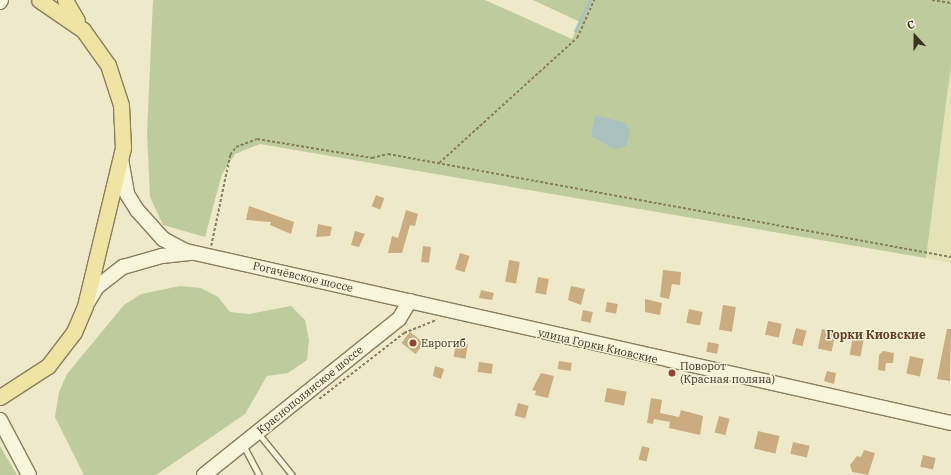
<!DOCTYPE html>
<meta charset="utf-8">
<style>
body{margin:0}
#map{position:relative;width:951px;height:475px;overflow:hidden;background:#eee9c9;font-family:"IBM Plex Serif",serif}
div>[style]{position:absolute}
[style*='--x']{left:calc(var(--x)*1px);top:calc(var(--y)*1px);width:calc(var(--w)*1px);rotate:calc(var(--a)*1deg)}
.farmland>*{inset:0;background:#e3e3b7}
.green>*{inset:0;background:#becc9d}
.water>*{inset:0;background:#aac2bf}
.stream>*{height:2.5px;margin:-1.25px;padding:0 1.25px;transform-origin:1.25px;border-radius:1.25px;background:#aac2bf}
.building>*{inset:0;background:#cbac80;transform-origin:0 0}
.path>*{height:1.5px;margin-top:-0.75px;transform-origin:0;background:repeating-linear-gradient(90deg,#8a7d5e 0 3px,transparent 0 5px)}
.roads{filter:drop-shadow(1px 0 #8a7d5e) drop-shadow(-1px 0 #8a7d5e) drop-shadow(0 1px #8a7d5e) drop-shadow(0 -1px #8a7d5e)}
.lane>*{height:5px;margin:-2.5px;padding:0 2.5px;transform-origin:2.5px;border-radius:2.5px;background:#f8f5dd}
.secondary>*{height:14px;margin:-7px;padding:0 7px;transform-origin:7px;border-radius:7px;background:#f8f5dd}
.primary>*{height:15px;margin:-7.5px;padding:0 7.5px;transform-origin:7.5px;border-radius:7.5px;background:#efe4a3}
.dots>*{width:11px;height:11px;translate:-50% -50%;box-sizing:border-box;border:2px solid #f5f2d9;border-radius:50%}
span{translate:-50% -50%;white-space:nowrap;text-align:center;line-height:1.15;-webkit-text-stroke:3px #f5f2d9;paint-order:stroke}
.street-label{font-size:11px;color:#3b3221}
.poi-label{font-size:11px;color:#3b3221}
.left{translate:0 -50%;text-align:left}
.neighbourhood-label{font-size:12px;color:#663c22;font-weight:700}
.north{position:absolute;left:895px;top:16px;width:40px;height:40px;-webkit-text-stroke:3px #f5f2d9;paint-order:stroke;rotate:339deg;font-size:11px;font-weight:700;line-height:16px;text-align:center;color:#3b3221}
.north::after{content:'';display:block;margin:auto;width:14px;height:18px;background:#3b3221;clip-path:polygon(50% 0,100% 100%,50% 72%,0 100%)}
</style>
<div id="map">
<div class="farmland">
<div style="clip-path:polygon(951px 65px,951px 263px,926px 258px)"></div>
</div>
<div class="green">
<div style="clip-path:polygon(153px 0,485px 0,572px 39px,580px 22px,533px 0,951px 0,951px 65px,926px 258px,260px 144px,235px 154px,222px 174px,205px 237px,163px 225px,150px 197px,147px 133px)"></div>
<div style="clip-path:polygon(180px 286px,201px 288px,218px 297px,230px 312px,249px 314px,291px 306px,305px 320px,309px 340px,307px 360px,288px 373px,267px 376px,245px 414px,156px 475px,84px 475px,55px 417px,59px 392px,67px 374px,124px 305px,141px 294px)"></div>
<div style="clip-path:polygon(0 446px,17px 475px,0 475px)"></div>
</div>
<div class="water">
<div style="clip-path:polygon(595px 115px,625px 123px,630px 131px,626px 146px,614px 149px,591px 136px)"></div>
</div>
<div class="stream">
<div style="--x:575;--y:31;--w:34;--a:-64"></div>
</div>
<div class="building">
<div style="left:376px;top:195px;width:9px;height:12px;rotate:21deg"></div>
<div style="clip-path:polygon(249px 206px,294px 222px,291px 234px,270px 225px,271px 222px,246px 220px)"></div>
<div style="clip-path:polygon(406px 210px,418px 214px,415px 226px,410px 225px,402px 253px,388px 253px,392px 236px,398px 238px)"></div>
<div style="clip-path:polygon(318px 224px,332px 227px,330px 236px,316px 237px)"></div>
<div style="clip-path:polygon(355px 231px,365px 234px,359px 247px,351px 245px)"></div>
<div style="left:423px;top:246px;width:8px;height:16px;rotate:7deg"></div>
<div style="left:460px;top:253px;width:10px;height:17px;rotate:17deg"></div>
<div style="left:509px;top:260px;width:11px;height:22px;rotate:10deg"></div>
<div style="clip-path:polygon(663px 270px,681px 272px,680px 285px,672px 284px,669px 299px,660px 297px)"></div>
<div style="left:538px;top:277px;width:11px;height:16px;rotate:10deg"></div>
<div style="clip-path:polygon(571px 286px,585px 289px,581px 305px,568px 300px)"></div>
<div style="clip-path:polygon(481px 290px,494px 293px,492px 300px,479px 298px)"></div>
<div style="clip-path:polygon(645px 299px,662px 303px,660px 315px,645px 312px)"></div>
<div style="left:607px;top:302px;width:11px;height:10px;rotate:10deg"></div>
<div style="left:723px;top:305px;width:13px;height:25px;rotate:9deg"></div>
<div style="left:689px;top:309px;width:14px;height:14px;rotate:12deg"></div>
<div style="left:583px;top:310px;width:10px;height:11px;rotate:11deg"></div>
<div style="left:768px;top:321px;width:14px;height:14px;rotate:12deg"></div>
<div style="left:796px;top:328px;width:11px;height:16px;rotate:15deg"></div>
<div style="left:822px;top:329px;width:14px;height:20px;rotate:12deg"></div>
<div style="clip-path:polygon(947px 329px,951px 329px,950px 381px,937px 379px)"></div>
<div style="left:410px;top:332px;width:18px;height:14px;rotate:38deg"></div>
<div style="left:853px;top:336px;width:11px;height:19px;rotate:10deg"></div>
<div style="left:456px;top:342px;width:12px;height:15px;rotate:9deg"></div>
<div style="left:708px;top:342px;width:11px;height:10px;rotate:10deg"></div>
<div style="clip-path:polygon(883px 351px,894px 353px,893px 363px,886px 363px,885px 371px,878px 370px,879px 355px)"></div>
<div style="left:910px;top:356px;width:14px;height:18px;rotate:12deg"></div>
<div style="left:559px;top:361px;width:13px;height:8px;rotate:9deg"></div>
<div style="left:479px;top:362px;width:14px;height:10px;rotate:8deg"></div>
<div style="clip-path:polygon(435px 366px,444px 369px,441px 379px,433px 376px)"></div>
<div style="clip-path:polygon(827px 371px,836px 373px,834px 384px,824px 381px)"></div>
<div style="clip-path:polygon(541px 373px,554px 376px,548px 398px,535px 395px,536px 391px,532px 390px)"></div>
<div style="left:607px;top:388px;width:20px;height:14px;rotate:11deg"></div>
<div style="clip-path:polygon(651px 398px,662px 400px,660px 413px,679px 417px,681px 410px,703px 416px,700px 435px,669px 428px,670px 422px,654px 419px,653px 424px,647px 423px)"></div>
<div style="left:518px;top:403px;width:11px;height:13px;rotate:15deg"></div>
<div style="left:719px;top:416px;width:11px;height:17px;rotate:15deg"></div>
<div style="left:758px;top:431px;width:22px;height:18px;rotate:13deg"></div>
<div style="left:793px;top:442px;width:17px;height:12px;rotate:13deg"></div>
<div style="left:642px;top:446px;width:8px;height:14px;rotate:14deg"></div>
<div style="clip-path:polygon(864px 450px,875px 453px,868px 475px,852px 472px,850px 465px,857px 456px,861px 457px)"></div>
<div style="left:923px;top:455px;width:13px;height:12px;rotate:13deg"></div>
</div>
<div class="path">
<div style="--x:932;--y:0;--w:19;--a:9"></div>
<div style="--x:439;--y:163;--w:186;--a:-42.2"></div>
<div style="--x:577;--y:38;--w:42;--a:-65.9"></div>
<div style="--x:211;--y:246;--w:93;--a:-78.2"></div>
<div style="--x:230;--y:155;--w:10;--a:-53"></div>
<div style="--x:236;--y:147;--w:22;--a:-21"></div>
<div style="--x:257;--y:139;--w:117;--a:9.4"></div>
<div style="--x:372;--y:158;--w:16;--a:-14"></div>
<div style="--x:388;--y:154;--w:572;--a:10.37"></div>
<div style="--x:319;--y:399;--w:108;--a:-37.8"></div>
<div style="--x:404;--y:333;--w:35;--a:-22"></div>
</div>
<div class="roads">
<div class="lane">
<div style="--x:258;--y:433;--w:54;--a:51"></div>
<div style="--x:243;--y:445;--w:34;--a:62"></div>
</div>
<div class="secondary">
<div style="--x:0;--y:2;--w:2;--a:-63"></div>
<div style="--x:121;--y:159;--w:36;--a:80"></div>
<div style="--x:127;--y:194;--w:19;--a:58"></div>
<div style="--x:137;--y:210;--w:39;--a:48"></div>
<div style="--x:163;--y:239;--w:26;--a:28"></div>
<div style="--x:186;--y:251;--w:784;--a:12.67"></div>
<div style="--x:88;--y:302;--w:17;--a:-59"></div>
<div style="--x:97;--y:287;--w:33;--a:-38"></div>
<div style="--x:123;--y:267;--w:41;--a:-15.8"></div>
<div style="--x:162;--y:256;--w:30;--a:-6"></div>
<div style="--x:0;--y:420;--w:62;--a:62.2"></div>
<div style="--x:204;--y:475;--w:250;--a:-38.7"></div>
<div style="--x:399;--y:319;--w:21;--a:-59"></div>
</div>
<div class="primary">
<div style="--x:65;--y:0;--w:24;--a:60"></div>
<div style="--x:0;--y:397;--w:57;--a:-32.9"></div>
<div style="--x:48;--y:366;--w:43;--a:-52.6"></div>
<div style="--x:74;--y:332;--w:28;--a:-67"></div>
<div style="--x:85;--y:306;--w:163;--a:-76.5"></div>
<div style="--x:123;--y:148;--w:43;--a:-92.7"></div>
<div style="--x:121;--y:105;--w:42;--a:-108"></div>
<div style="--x:108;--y:65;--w:43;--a:-125.5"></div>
<div style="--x:83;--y:30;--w:53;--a:-145.7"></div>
</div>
</div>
<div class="dots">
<div style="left:413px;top:343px;background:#974130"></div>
<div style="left:672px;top:373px;background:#974130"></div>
</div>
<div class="street-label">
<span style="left:303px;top:277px;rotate:13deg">Рогачёвское шоссе</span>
<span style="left:598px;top:346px;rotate:13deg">улица Горки Киовские</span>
<span style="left:310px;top:390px;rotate:-39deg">Краснополянское шоссе</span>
</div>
<div class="poi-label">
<span class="left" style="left:421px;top:343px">Еврогиб</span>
<span class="left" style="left:680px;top:373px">Поворот<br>(Красная поляна)</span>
</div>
<div class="neighbourhood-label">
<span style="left:876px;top:335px">Горки Киовские</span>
</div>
<div class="north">С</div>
</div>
